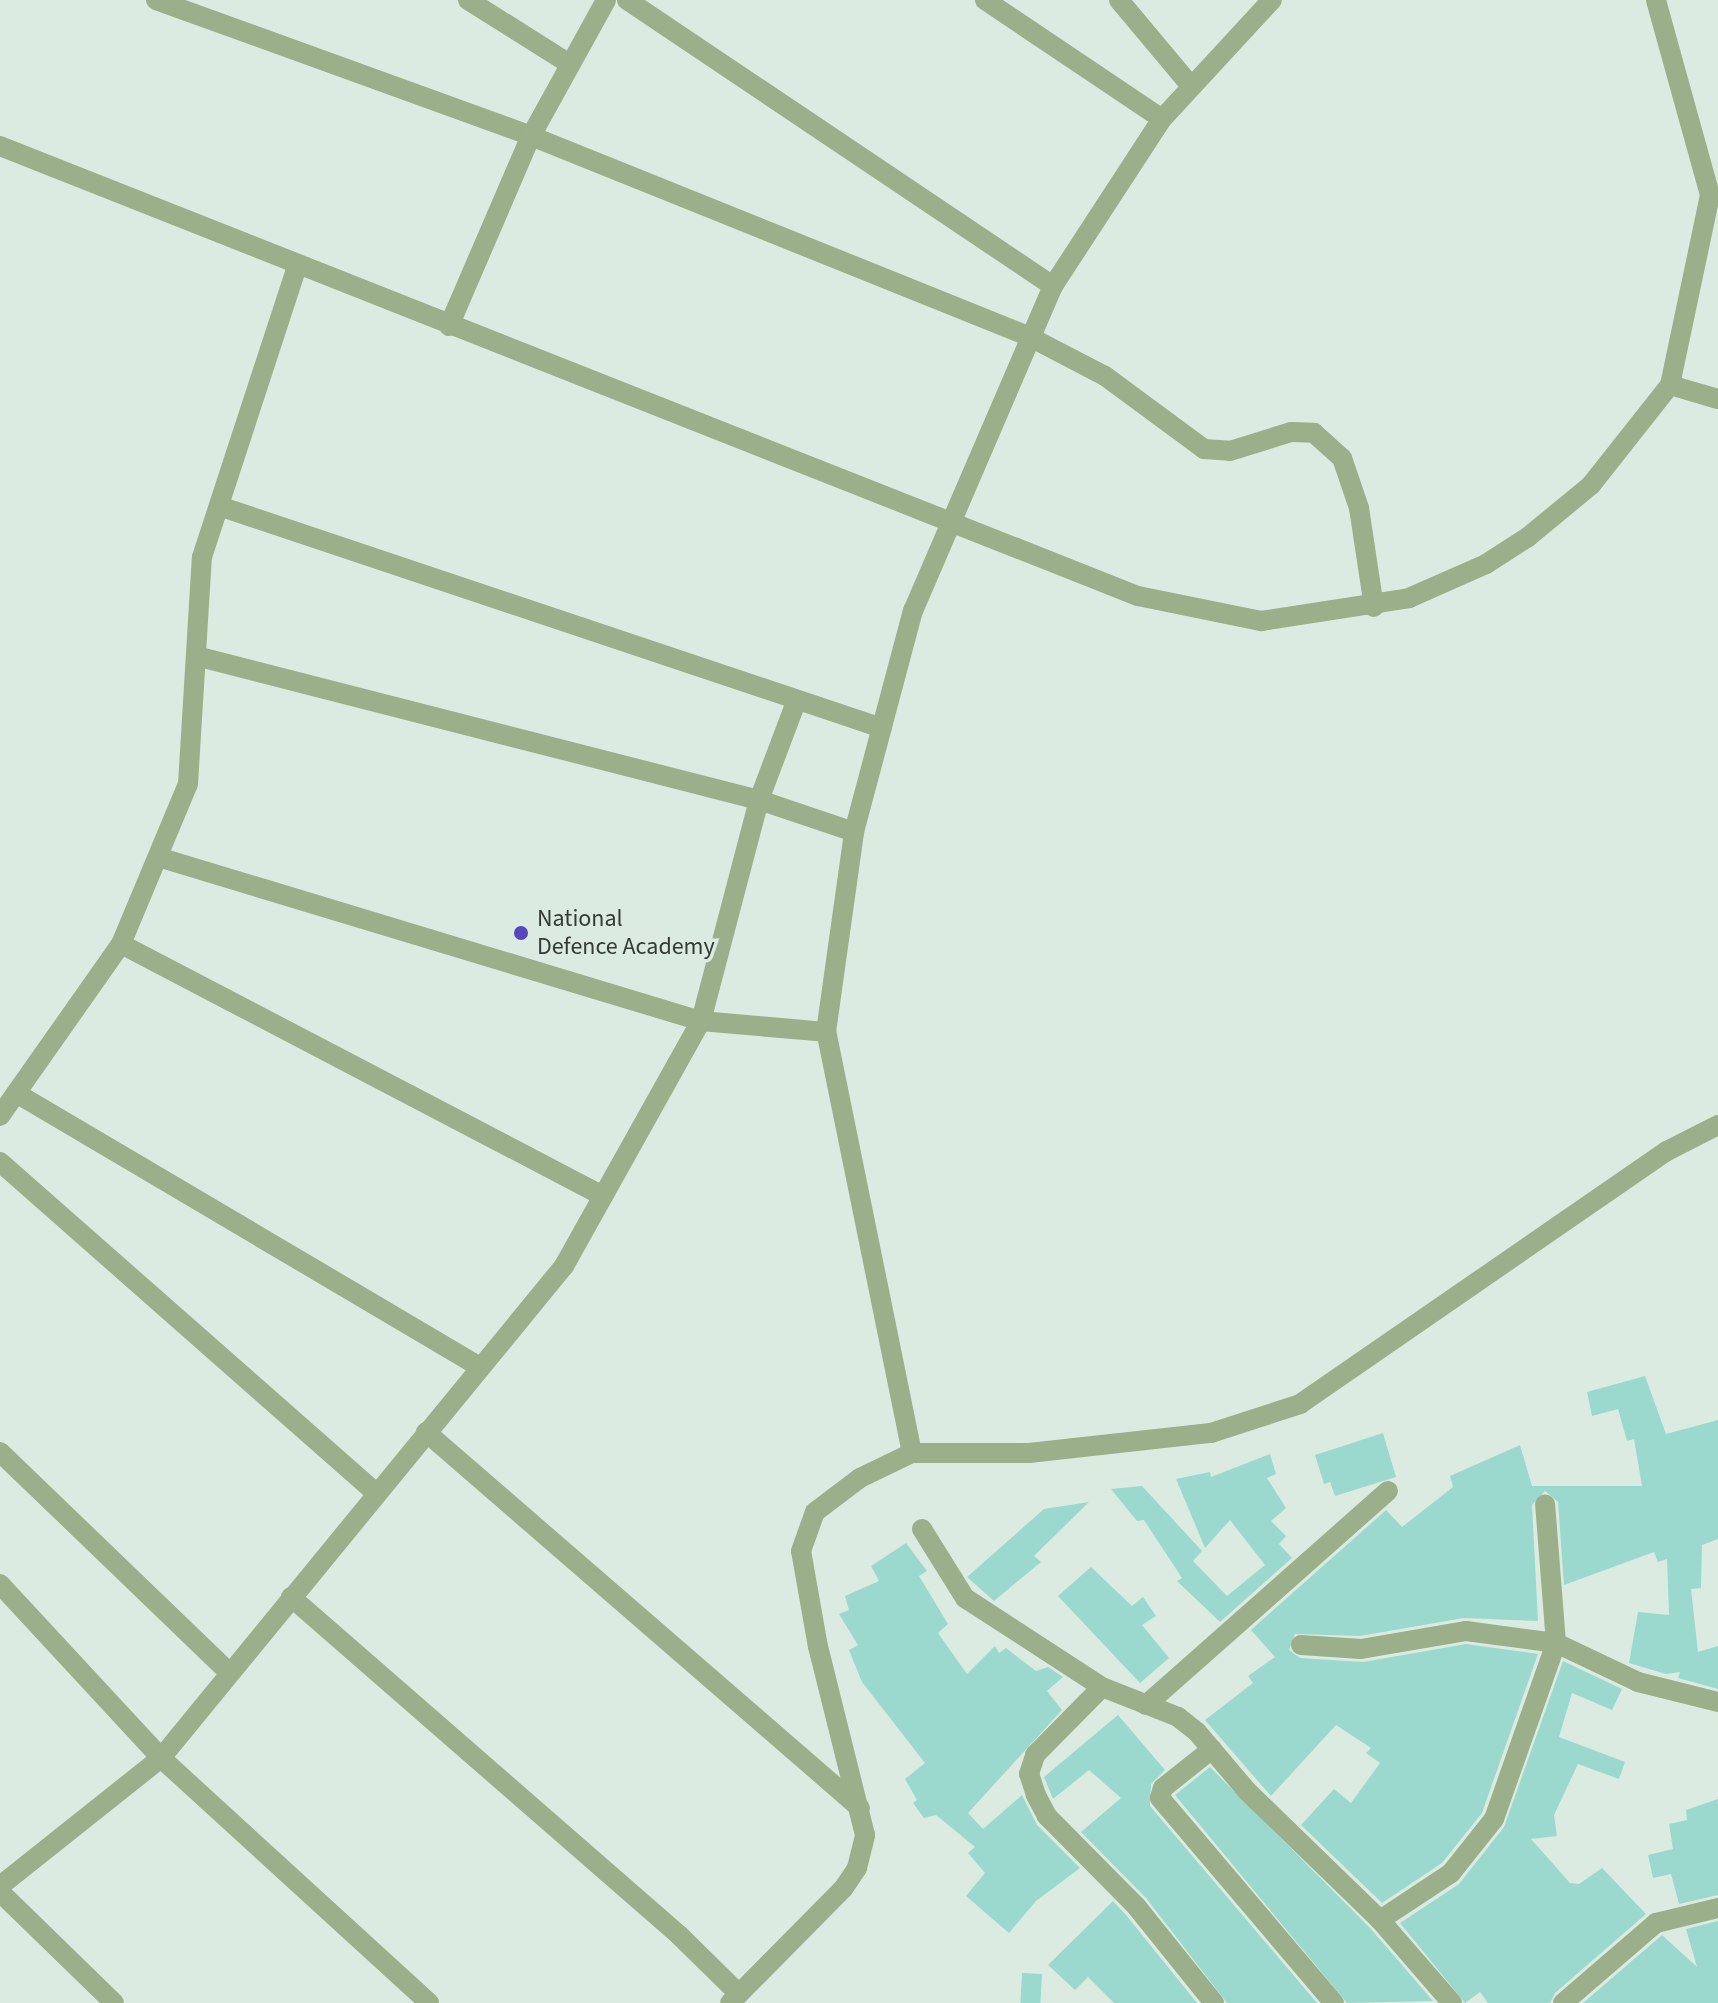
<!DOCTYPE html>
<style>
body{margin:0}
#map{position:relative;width:1718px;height:2003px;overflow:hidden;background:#dcebe1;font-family:"Source Sans 3",sans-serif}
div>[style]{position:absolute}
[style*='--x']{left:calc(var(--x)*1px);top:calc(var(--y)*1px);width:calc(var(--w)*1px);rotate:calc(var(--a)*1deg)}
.building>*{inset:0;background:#9bd9ce;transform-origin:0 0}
.minor>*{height:20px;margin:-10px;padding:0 10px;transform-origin:10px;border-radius:10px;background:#9aaf8a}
.dots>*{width:22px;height:22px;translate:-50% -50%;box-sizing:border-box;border:4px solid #dcebe1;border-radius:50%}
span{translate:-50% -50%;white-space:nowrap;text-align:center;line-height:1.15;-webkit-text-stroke:7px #dcebe1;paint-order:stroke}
.poi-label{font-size:24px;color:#343a36}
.left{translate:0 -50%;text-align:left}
</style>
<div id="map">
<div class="building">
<div style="clip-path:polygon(1645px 1376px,1666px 1434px,1718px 1420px,1718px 1539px,1702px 1545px,1701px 1588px,1691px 1589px,1698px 1652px,1718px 1646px,1718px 1689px,1678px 1678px,1680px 1672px,1666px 1674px,1629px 1663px,1638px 1612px,1669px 1615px,1667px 1559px,1658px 1562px,1654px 1552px,1564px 1585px,1558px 1502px,1545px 1491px,1532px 1505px,1538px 1621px,1464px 1618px,1360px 1636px,1295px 1634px,1289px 1650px,1300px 1658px,1363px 1662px,1466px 1644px,1538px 1654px,1482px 1813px,1442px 1863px,1382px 1903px,1301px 1825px,1334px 1789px,1351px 1803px,1380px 1763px,1366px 1753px,1371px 1748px,1336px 1725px,1271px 1796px,1205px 1720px,1253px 1683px,1248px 1676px,1275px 1657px,1251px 1630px,1386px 1510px,1402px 1527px,1453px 1487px,1450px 1476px,1520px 1445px,1532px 1486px,1642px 1486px,1634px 1439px,1627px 1441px,1618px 1409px,1592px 1416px,1587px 1392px)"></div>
<div style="clip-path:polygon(1383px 1433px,1396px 1477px,1335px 1496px,1330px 1482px,1324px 1484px,1315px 1455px)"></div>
<div style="clip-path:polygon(1270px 1454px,1276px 1474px,1267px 1478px,1286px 1508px,1271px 1521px,1286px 1536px,1279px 1544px,1292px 1558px,1220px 1622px,1177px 1581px,1182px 1578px,1144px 1520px,1137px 1521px,1111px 1489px,1142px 1486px,1202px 1551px,1193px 1561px,1227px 1596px,1265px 1565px,1230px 1520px,1205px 1548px,1176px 1479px,1210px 1472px,1211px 1477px)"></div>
<div style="clip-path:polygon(1089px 1502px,1034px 1556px,1041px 1562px,994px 1601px,967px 1577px,1044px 1509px)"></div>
<div style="clip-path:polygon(906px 1543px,927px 1571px,919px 1576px,948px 1624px,938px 1633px,967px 1674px,995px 1646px,999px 1653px,1006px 1648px,1036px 1671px,1048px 1667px,1063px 1677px,1047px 1691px,1062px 1710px,968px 1813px,983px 1829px,1022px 1795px,1037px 1825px,1080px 1868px,1036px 1901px,1009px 1933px,966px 1896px,985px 1873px,968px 1853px,975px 1847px,936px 1815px,924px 1818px,913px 1803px,917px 1800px,905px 1779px,925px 1763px,862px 1682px,849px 1650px,858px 1645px,839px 1614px,849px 1610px,845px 1596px,879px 1581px,871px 1566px)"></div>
<div style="clip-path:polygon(1091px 1567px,1132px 1606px,1143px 1597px,1156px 1616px,1142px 1625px,1169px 1658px,1140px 1683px,1058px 1596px)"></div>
<div style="clip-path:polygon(1563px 1661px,1622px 1689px,1612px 1710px,1572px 1693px,1559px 1737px,1625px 1762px,1619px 1779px,1578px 1764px,1554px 1815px,1557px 1836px,1531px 1839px,1570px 1883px,1579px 1884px,1602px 1868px,1646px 1914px,1555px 1993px,1550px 2003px,1488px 2003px,1480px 1992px,1465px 2003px,1400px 1923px,1459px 1884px,1504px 1827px)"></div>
<div style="clip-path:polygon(1118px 1715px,1165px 1770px,1151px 1784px,1150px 1806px,1317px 2003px,1227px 2003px,1146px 1898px,1081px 1832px,1121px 1798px,1089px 1770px,1053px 1799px,1044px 1777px)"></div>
<div style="clip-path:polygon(1210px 1767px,1371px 1929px,1433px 2001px,1347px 2003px,1175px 1795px)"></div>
<div style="clip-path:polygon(1718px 1799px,1718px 1895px,1679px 1904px,1671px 1874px,1653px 1878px,1648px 1855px,1673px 1849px,1669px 1824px,1687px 1820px,1686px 1810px)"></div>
<div style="clip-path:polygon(1113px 1901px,1126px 1915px,1197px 2003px,1114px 2003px,1088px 1977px,1075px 1990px,1048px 1965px)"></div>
<div style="clip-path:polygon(1718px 1921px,1718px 2003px,1583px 2003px,1662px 1935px,1697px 1967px,1686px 1929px)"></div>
<div style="left:1022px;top:1973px;width:20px;height:30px;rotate:3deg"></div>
</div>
<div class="minor">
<div style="--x:156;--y:0;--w:399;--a:19.9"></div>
<div style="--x:531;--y:136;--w:536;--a:21.92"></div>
<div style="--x:1028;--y:336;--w:87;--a:27.5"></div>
<div style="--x:1105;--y:376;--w:123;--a:36.4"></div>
<div style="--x:1204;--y:449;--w:26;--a:4"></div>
<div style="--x:1230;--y:451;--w:64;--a:-17.3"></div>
<div style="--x:1291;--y:432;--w:23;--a:2"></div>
<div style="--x:1314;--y:433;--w:38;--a:42"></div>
<div style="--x:1342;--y:458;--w:53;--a:71.2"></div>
<div style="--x:1359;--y:508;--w:100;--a:81.4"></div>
<div style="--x:468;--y:0;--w:118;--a:32.2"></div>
<div style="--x:627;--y:0;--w:513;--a:33.88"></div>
<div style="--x:985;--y:0;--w:213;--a:33.9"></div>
<div style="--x:1119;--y:0;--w:111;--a:50.1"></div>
<div style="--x:0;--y:146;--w:1224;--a:21.58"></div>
<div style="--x:1138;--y:596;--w:126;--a:11.5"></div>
<div style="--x:1261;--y:621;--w:150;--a:-8.8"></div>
<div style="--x:1409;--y:598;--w:84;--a:-23.8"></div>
<div style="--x:1486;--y:564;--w:50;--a:-32.7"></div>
<div style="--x:1528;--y:537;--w:82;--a:-39.5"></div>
<div style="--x:1591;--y:485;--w:127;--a:-51.7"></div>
<div style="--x:1670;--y:385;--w:194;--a:-78.1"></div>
<div style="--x:1710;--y:195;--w:202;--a:-105.5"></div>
<div style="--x:449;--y:326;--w:207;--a:-66.7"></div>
<div style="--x:531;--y:136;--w:155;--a:-61.1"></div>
<div style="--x:1670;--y:385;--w:50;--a:16.3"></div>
<div style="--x:219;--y:506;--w:699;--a:18.51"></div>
<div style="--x:196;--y:656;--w:581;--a:14.35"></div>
<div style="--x:759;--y:800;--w:100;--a:18.6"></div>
<div style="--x:158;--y:857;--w:567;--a:16.81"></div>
<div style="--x:701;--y:1021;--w:125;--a:5"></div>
<div style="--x:121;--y:944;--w:544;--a:27.6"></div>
<div style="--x:16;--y:1093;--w:539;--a:30.56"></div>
<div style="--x:0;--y:1116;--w:210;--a:-54.9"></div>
<div style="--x:121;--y:944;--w:173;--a:-67.3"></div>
<div style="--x:188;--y:784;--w:227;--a:-86.5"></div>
<div style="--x:202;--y:557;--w:308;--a:-71.9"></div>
<div style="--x:0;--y:1162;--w:501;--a:41.36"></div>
<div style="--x:426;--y:1432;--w:574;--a:40.9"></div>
<div style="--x:0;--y:1452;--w:319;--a:43.9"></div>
<div style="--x:912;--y:1453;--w:430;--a:-101.5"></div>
<div style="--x:826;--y:1032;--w:202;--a:-82"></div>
<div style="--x:854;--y:832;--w:229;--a:-75.1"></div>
<div style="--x:913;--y:611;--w:354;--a:-66.7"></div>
<div style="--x:1053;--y:286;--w:199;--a:-56.9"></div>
<div style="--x:1162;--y:119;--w:162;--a:-47.3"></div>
<div style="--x:922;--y:1529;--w:81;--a:58.1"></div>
<div style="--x:965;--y:1598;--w:163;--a:33"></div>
<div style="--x:0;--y:1584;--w:237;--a:47.2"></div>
<div style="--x:161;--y:1758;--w:363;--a:42.4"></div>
<div style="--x:291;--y:1597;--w:515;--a:41.06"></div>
<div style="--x:679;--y:1935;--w:84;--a:44.5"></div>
<div style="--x:1301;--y:1645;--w:60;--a:3.8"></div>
<div style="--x:1361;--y:1649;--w:107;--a:-9.7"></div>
<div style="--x:1466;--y:1631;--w:91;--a:7.6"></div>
<div style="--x:1556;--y:1643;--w:91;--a:25.4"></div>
<div style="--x:1638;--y:1682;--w:82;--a:14"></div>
<div style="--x:1146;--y:1705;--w:323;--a:-41.5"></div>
<div style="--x:1212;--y:1749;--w:63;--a:141.5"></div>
<div style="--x:1163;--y:1788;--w:10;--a:107"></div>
<div style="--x:1160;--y:1798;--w:269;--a:49.7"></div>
<div style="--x:0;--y:1886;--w:206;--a:-38.5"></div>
<div style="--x:161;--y:1758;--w:636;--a:-50.68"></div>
<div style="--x:564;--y:1266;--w:281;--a:-60.8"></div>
<div style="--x:701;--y:1021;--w:228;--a:-75.3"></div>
<div style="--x:759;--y:800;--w:105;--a:-69.3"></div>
<div style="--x:0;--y:1892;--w:159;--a:44.2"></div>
<div style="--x:1380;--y:1920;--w:85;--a:-33.5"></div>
<div style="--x:1451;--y:1873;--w:69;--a:-51.5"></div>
<div style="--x:1494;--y:1819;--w:187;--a:-70.6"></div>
<div style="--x:1556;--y:1643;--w:139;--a:-94.5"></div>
<div style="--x:730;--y:2003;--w:161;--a:-45.3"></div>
<div style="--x:843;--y:1889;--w:25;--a:-56"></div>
<div style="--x:857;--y:1868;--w:34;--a:-76"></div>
<div style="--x:865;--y:1835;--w:194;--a:-104"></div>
<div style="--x:818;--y:1647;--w:97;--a:-100"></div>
<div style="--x:801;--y:1551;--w:41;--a:-70.3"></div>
<div style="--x:815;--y:1512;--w:56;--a:-37.1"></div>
<div style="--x:860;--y:1478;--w:58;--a:-25.7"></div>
<div style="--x:912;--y:1453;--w:117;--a:0"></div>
<div style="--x:1029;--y:1453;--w:183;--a:-6.3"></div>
<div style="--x:1211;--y:1433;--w:94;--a:-18"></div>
<div style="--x:1300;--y:1404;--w:446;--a:-34.6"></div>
<div style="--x:1667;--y:1151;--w:57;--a:-27"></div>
<div style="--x:1214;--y:2003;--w:124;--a:-128.8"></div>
<div style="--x:1136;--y:1906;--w:127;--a:-134.7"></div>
<div style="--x:1047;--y:1816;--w:24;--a:-118"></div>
<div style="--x:1036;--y:1795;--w:22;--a:-108"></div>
<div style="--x:1029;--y:1774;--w:20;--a:-72"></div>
<div style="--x:1035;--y:1755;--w:95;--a:-45.4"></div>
<div style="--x:1102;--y:1687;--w:82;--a:21.5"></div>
<div style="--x:1178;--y:1717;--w:24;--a:38"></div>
<div style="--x:1197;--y:1732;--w:77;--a:49.7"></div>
<div style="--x:1247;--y:1791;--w:185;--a:44.1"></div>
<div style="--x:1380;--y:1920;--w:110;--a:49.1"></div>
<div style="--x:1563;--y:2003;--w:123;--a:-40.7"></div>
<div style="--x:1656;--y:1923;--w:64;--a:-13.6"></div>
</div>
<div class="dots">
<div style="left:521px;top:933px;background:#5745bd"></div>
</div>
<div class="poi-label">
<span class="left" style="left:537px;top:933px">National<br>Defence Academy</span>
</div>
</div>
